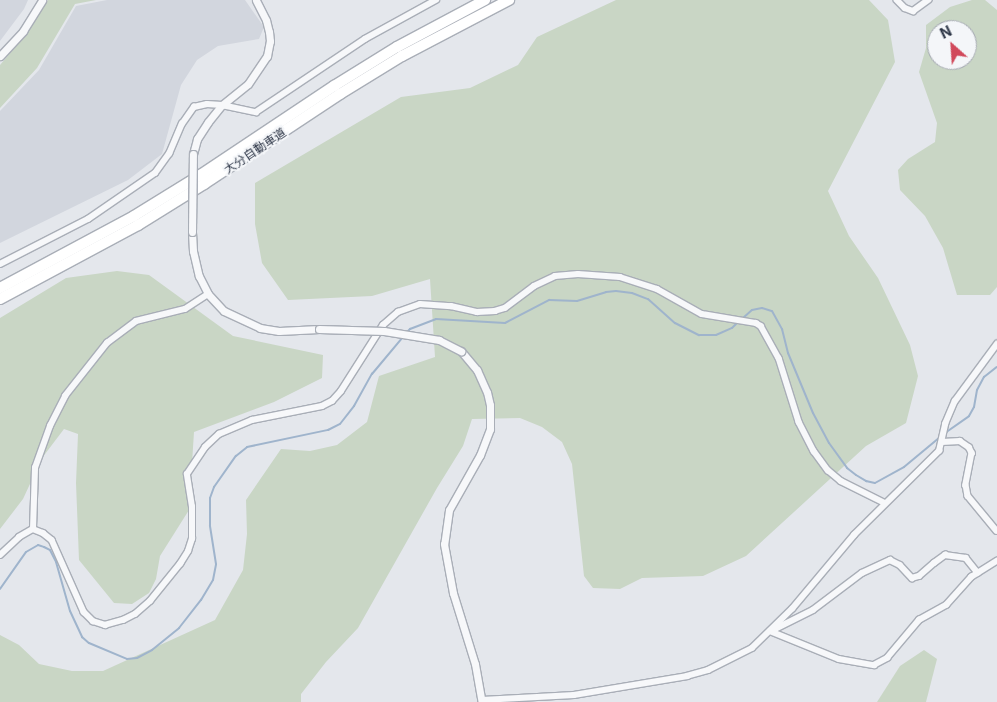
<!DOCTYPE html>
<meta charset="utf-8">
<style>
body{margin:0}
#map{position:relative;width:997px;height:702px;overflow:hidden;background:#e4e7ec;font-family:Inter,"Noto Sans JP",sans-serif}
div>[style]{position:absolute}
[style*='--x']{left:calc(var(--x)*1px);top:calc(var(--y)*1px);width:calc(var(--w)*1px);rotate:calc(var(--a)*1deg)}
.built>*{inset:0;background:#d2d6de}
.green>*{inset:0;background:#c9d6c5}
.stream>*{height:2px;margin:-1px;padding:0 1px;transform-origin:1px;border-radius:1px;background:#9fb4cc}
.roads{filter:drop-shadow(1px 0 #a9aeb7) drop-shadow(-1px 0 #a9aeb7) drop-shadow(0 1px #a9aeb7) drop-shadow(0 -1px #a9aeb7)}
.minor>*{height:5.5px;margin:-2.75px;padding:0 2.75px;transform-origin:2.75px;border-radius:2.75px;background:#f7f8fa}
.tertiary>*{height:7px;margin:-3.5px;padding:0 3.5px;transform-origin:3.5px;border-radius:3.5px;background:#f7f8fa}
.motorway>*{height:10px;margin:-5px;padding:0 5px;transform-origin:5px;border-radius:5px;background:#fff}
.bridges{filter:drop-shadow(1px 0 #a9aeb7) drop-shadow(-1px 0 #a9aeb7) drop-shadow(0 1px #a9aeb7) drop-shadow(0 -1px #a9aeb7)}
.tertiary-bridge>*{height:7px;margin:-3.5px;padding:0 3.5px;transform-origin:3.5px;border-radius:3.5px;background:#f7f8fa}
span{translate:-50% -50%;white-space:nowrap;text-align:center;line-height:1.15;-webkit-text-stroke:4px #f4f6f9;paint-order:stroke}
.street-label{font-size:12px;color:#2b3445}
.north{position:absolute;left:927px;top:20px;width:50px;height:50px;box-sizing:border-box;background:#f4f6f9;border:1px solid #a4a8b1;border-radius:50%;rotate:334deg;font-size:14px;font-weight:700;line-height:20px;text-align:center;color:#2b3445}
.north::after{content:'';display:block;margin:auto;width:18px;height:22px;background:#d1495b;clip-path:polygon(50% 0,100% 100%,50% 72%,0 100%)}
</style>
<div id="map">
<div class="built">
<div style="clip-path:polygon(0 0,28px 0,24px 9px,0 41px)"></div>
<div style="clip-path:polygon(107px 0,245px 0,264px 27px,259px 39px,218px 46px,197px 60px,181px 85px,162px 154px,128px 180px,0 243px,0 111px,39px 70px,76px 6px)"></div>
</div>
<div class="green">
<div style="clip-path:polygon(48px 0,96px 0,75px 4px,37px 68px,0 108px,0 65px,23px 38px)"></div>
<div style="clip-path:polygon(616px 0,869px 0,888px 20px,895px 62px,828px 191px,849px 236px,878px 278px,910px 345px,918px 376px,906px 423px,866px 446px,746px 556px,703px 576px,642px 578px,620px 589px,593px 588px,584px 576px,572px 464px,562px 442px,542px 427px,520px 418px,472px 419px,463px 446px,437px 488px,358px 628px,326px 662px,301px 694px,301px 702px,0 702px,0 635px,19px 645px,39px 664px,72px 671px,103px 671px,215px 620px,243px 570px,247px 534px,246px 500px,281px 449px,310px 451px,337px 445px,367px 422px,379px 376px,435px 357px,430px 279px,372px 296px,288px 300px,262px 263px,255px 224px,255px 183px,401px 97px,470px 88px,518px 65px,537px 37px)"></div>
<div style="clip-path:polygon(evenodd,972px 0,985px 0,997px 10px,997px 287px,990px 295px,957px 295px,943px 248px,925px 216px,900px 190px,898px 170px,908px 159px,935px 142px,937px 123px,919px 72px,926px 48px,926px 25px,950px 7px,972px 0,937px 30px,967px 30px,967px 60px,937px 60px,937px 30px)"></div>
<div style="clip-path:polygon(117px 271px,149px 275px,233px 336px,323px 355px,322px 378px,274px 402px,194px 432px,189px 510px,160px 556px,156px 579px,149px 593px,132px 604px,114px 603px,79px 560px,76px 483px,78px 434px,64px 429px,42px 458px,23px 499px,0 529px,0 318px,66px 278px)"></div>
<div style="clip-path:polygon(924px 650px,937px 659px,926px 702px,877px 702px,900px 666px)"></div>
</div>
<div class="stream">
<div style="--x:743;--y:318;--w:12;--a:-42"></div>
<div style="--x:752;--y:310;--w:10;--a:-11"></div>
<div style="--x:762;--y:308;--w:10;--a:17"></div>
<div style="--x:772;--y:311;--w:21;--a:61"></div>
<div style="--x:782;--y:329;--w:25;--a:76"></div>
<div style="--x:788;--y:353;--w:65;--a:67.4"></div>
<div style="--x:813;--y:413;--w:34;--a:62"></div>
<div style="--x:829;--y:443;--w:31;--a:54"></div>
<div style="--x:847;--y:468;--w:11;--a:38"></div>
<div style="--x:856;--y:475;--w:12;--a:31"></div>
<div style="--x:866;--y:481;--w:9;--a:13"></div>
<div style="--x:875;--y:483;--w:33;--a:-29"></div>
<div style="--x:904;--y:467;--w:47;--a:-39.8"></div>
<div style="--x:406;--y:333;--w:6;--a:-45"></div>
<div style="--x:410;--y:329;--w:28;--a:-21"></div>
<div style="--x:436;--y:319;--w:69;--a:3.3"></div>
<div style="--x:505;--y:323;--w:50;--a:-27.6"></div>
<div style="--x:549;--y:300;--w:28;--a:2"></div>
<div style="--x:577;--y:301;--w:30;--a:-17"></div>
<div style="--x:606;--y:292;--w:10;--a:-6"></div>
<div style="--x:616;--y:291;--w:16;--a:7"></div>
<div style="--x:632;--y:293;--w:17;--a:21"></div>
<div style="--x:648;--y:299;--w:36;--a:42"></div>
<div style="--x:675;--y:323;--w:27;--a:27"></div>
<div style="--x:699;--y:335;--w:17;--a:0"></div>
<div style="--x:716;--y:335;--w:17;--a:-24"></div>
<div style="--x:732;--y:328;--w:10;--a:-45"></div>
<div style="--x:945;--y:433;--w:29;--a:-35"></div>
<div style="--x:969;--y:416;--w:10;--a:-61"></div>
<div style="--x:974;--y:407;--w:17;--a:-80"></div>
<div style="--x:977;--y:390;--w:15;--a:-62"></div>
<div style="--x:984;--y:377;--w:16;--a:-38"></div>
<div style="--x:0;--y:589;--w:45;--a:-54.9"></div>
<div style="--x:26;--y:552;--w:14;--a:-30"></div>
<div style="--x:38;--y:545;--w:6;--a:18"></div>
<div style="--x:44;--y:547;--w:7;--a:27"></div>
<div style="--x:50;--y:550;--w:13;--a:63"></div>
<div style="--x:56;--y:562;--w:51;--a:74.1"></div>
<div style="--x:70;--y:611;--w:29;--a:65"></div>
<div style="--x:82;--y:637;--w:9;--a:41"></div>
<div style="--x:89;--y:643;--w:41;--a:22.8"></div>
<div style="--x:127;--y:659;--w:10;--a:-6"></div>
<div style="--x:137;--y:658;--w:17;--a:-28"></div>
<div style="--x:152;--y:650;--w:35;--a:-39"></div>
<div style="--x:179;--y:628;--w:36;--a:-52"></div>
<div style="--x:201;--y:600;--w:23;--a:-59"></div>
<div style="--x:213;--y:580;--w:16;--a:-79"></div>
<div style="--x:216;--y:564;--w:39;--a:-99"></div>
<div style="--x:210;--y:525;--w:27;--a:-90"></div>
<div style="--x:210;--y:498;--w:12;--a:-70"></div>
<div style="--x:214;--y:487;--w:38;--a:-55"></div>
<div style="--x:236;--y:456;--w:14;--a:-39"></div>
<div style="--x:247;--y:447;--w:83;--a:-11.9"></div>
<div style="--x:328;--y:430;--w:13;--a:-27"></div>
<div style="--x:340;--y:424;--w:23;--a:-52"></div>
<div style="--x:354;--y:406;--w:37;--a:-61"></div>
<div style="--x:372;--y:374;--w:48;--a:-50"></div>
</div>
<div class="roads">
<div class="minor">
<div style="--x:897;--y:0;--w:11;--a:45"></div>
<div style="--x:905;--y:8;--w:9;--a:21"></div>
<div style="--x:913;--y:11;--w:19;--a:-36"></div>
<div style="--x:0;--y:264;--w:99;--a:-27.1"></div>
<div style="--x:88;--y:219;--w:81;--a:-34.5"></div>
<div style="--x:155;--y:173;--w:24;--a:-54"></div>
<div style="--x:169;--y:154;--w:33;--a:-67"></div>
<div style="--x:182;--y:124;--w:21;--a:-55"></div>
<div style="--x:194;--y:107;--w:13;--a:-13"></div>
<div style="--x:207;--y:104;--w:15;--a:4"></div>
<div style="--x:222;--y:105;--w:35;--a:12"></div>
<div style="--x:256;--y:112;--w:131;--a:-33.8"></div>
<div style="--x:365;--y:39;--w:81;--a:-28.8"></div>
<div style="--x:942;--y:442;--w:18;--a:-3"></div>
<div style="--x:960;--y:441;--w:11;--a:34"></div>
<div style="--x:969;--y:447;--w:7;--a:63"></div>
<div style="--x:972;--y:453;--w:33;--a:101"></div>
<div style="--x:966;--y:485;--w:11;--a:80"></div>
<div style="--x:968;--y:496;--w:45;--a:50.4"></div>
<div style="--x:33;--y:529;--w:61;--a:-88.1"></div>
<div style="--x:35;--y:468;--w:45;--a:-70.3"></div>
<div style="--x:50;--y:426;--w:34;--a:-63"></div>
<div style="--x:65;--y:396;--w:68;--a:-51.6"></div>
<div style="--x:107;--y:343;--w:36;--a:-37"></div>
<div style="--x:136;--y:321;--w:50;--a:-13.8"></div>
<div style="--x:185;--y:309;--w:27;--a:-33"></div>
<div style="--x:0;--y:555;--w:26;--a:-43"></div>
<div style="--x:19;--y:537;--w:16;--a:-30"></div>
<div style="--x:33;--y:529;--w:11;--a:22"></div>
<div style="--x:43;--y:533;--w:11;--a:38"></div>
<div style="--x:52;--y:540;--w:79;--a:66"></div>
<div style="--x:84;--y:612;--w:13;--a:45"></div>
<div style="--x:93;--y:621;--w:13;--a:18"></div>
<div style="--x:105;--y:625;--w:19;--a:-16"></div>
<div style="--x:123;--y:620;--w:13;--a:-27"></div>
<div style="--x:135;--y:614;--w:20;--a:-41"></div>
<div style="--x:150;--y:601;--w:48;--a:-51"></div>
<div style="--x:180;--y:564;--w:15;--a:-58"></div>
<div style="--x:188;--y:551;--w:13;--a:-72"></div>
<div style="--x:192;--y:539;--w:32;--a:-90"></div>
<div style="--x:192;--y:507;--w:33;--a:-99"></div>
<div style="--x:187;--y:474;--w:32;--a:-56"></div>
<div style="--x:205;--y:447;--w:19;--a:-43"></div>
<div style="--x:219;--y:434;--w:36;--a:-23"></div>
<div style="--x:252;--y:420;--w:71;--a:-11.3"></div>
<div style="--x:322;--y:406;--w:11;--a:-27"></div>
<div style="--x:332;--y:401;--w:13;--a:-48"></div>
<div style="--x:341;--y:391;--w:78;--a:-57.5"></div>
<div style="--x:383;--y:325;--w:20;--a:-41"></div>
<div style="--x:398;--y:312;--w:23;--a:-20"></div>
<div style="--x:420;--y:304;--w:31;--a:4"></div>
<div style="--x:451;--y:306;--w:27;--a:13"></div>
<div style="--x:477;--y:312;--w:18;--a:-3"></div>
<div style="--x:495;--y:311;--w:10;--a:-17"></div>
<div style="--x:505;--y:308;--w:36;--a:-37"></div>
<div style="--x:534;--y:286;--w:23;--a:-25"></div>
<div style="--x:555;--y:276;--w:23;--a:-5"></div>
<div style="--x:578;--y:274;--w:42;--a:4.1"></div>
<div style="--x:620;--y:277;--w:39;--a:18"></div>
<div style="--x:657;--y:289;--w:51;--a:29.1"></div>
<div style="--x:702;--y:314;--w:55;--a:9.5"></div>
<div style="--x:756;--y:323;--w:6;--a:31"></div>
<div style="--x:761;--y:326;--w:37;--a:61"></div>
<div style="--x:779;--y:358;--w:67;--a:72.6"></div>
<div style="--x:799;--y:422;--w:33;--a:63"></div>
<div style="--x:814;--y:451;--w:24;--a:54"></div>
<div style="--x:828;--y:470;--w:17;--a:40"></div>
<div style="--x:841;--y:481;--w:49;--a:26.6"></div>
<div style="--x:775;--y:629;--w:42;--a:-26.6"></div>
<div style="--x:813;--y:610;--w:61;--a:-37.1"></div>
<div style="--x:862;--y:573;--w:31;--a:-25"></div>
<div style="--x:890;--y:560;--w:11;--a:27"></div>
<div style="--x:900;--y:565;--w:18;--a:47"></div>
<div style="--x:912;--y:578;--w:7;--a:-16"></div>
<div style="--x:919;--y:576;--w:20;--a:-41"></div>
<div style="--x:934;--y:563;--w:14;--a:-36"></div>
<div style="--x:945;--y:555;--w:21;--a:8"></div>
<div style="--x:966;--y:558;--w:19;--a:51"></div>
<div style="--x:770;--y:631;--w:74;--a:22.1"></div>
<div style="--x:839;--y:659;--w:36;--a:10"></div>
<div style="--x:874;--y:665;--w:15;--a:-28"></div>
<div style="--x:887;--y:658;--w:50;--a:-49.9"></div>
<div style="--x:919;--y:620;--w:31;--a:-29"></div>
<div style="--x:946;--y:605;--w:38;--a:-48"></div>
<div style="--x:971;--y:577;--w:31;--a:-32"></div>
<div style="--x:482;--y:700;--w:92;--a:-3.1"></div>
<div style="--x:574;--y:695;--w:115;--a:-9.5"></div>
<div style="--x:687;--y:676;--w:22;--a:-16"></div>
<div style="--x:708;--y:670;--w:49;--a:-26.6"></div>
<div style="--x:752;--y:648;--w:56;--a:-44.3"></div>
<div style="--x:792;--y:609;--w:97;--a:-50"></div>
<div style="--x:854;--y:535;--w:120;--a:-44.7"></div>
<div style="--x:939;--y:451;--w:28;--a:-77"></div>
<div style="--x:945;--y:424;--w:25;--a:-67"></div>
<div style="--x:955;--y:401;--w:71;--a:-53.6"></div>
</div>
<div class="tertiary">
<div style="--x:0;--y:56;--w:34;--a:-47"></div>
<div style="--x:23;--y:31;--w:36;--a:-58"></div>
<div style="--x:193;--y:154;--w:16;--a:-75"></div>
<div style="--x:197;--y:139;--w:20;--a:-57"></div>
<div style="--x:208;--y:122;--w:22;--a:-51"></div>
<div style="--x:222;--y:105;--w:33;--a:-39"></div>
<div style="--x:248;--y:84;--w:34;--a:-56"></div>
<div style="--x:267;--y:56;--w:15;--a:-79"></div>
<div style="--x:270;--y:41;--w:9;--a:-96"></div>
<div style="--x:269;--y:32;--w:12;--a:-104"></div>
<div style="--x:266;--y:20;--w:22;--a:-117"></div>
<div style="--x:192;--y:232;--w:19;--a:87"></div>
<div style="--x:193;--y:251;--w:26;--a:77"></div>
<div style="--x:199;--y:276;--w:20;--a:63"></div>
<div style="--x:208;--y:294;--w:23;--a:47"></div>
<div style="--x:224;--y:311;--w:40;--a:25"></div>
<div style="--x:260;--y:328;--w:19;--a:9"></div>
<div style="--x:279;--y:331;--w:40;--a:-2.9"></div>
<div style="--x:461;--y:351;--w:25;--a:50"></div>
<div style="--x:477;--y:370;--w:24;--a:66"></div>
<div style="--x:487;--y:392;--w:13;--a:77"></div>
<div style="--x:490;--y:405;--w:24;--a:90"></div>
<div style="--x:490;--y:429;--w:28;--a:111"></div>
<div style="--x:480;--y:455;--w:63;--a:119.4"></div>
<div style="--x:449;--y:510;--w:34;--a:98"></div>
<div style="--x:444;--y:544;--w:50;--a:79.6"></div>
<div style="--x:453;--y:593;--w:74;--a:72.8"></div>
<div style="--x:475;--y:664;--w:39;--a:80"></div>
</div>
<div class="motorway">
<div style="--x:0;--y:288;--w:152;--a:-28.2"></div>
<div style="--x:134;--y:216;--w:80;--a:-31.7"></div>
<div style="--x:202;--y:174;--w:159;--a:-33.7"></div>
<div style="--x:334;--y:86;--w:74;--a:-31.8"></div>
<div style="--x:397;--y:47;--w:100;--a:-28.1"></div>
<div style="--x:0;--y:299;--w:157;--a:-28.2"></div>
<div style="--x:138;--y:225;--w:78;--a:-31.8"></div>
<div style="--x:204;--y:184;--w:163;--a:-33.5"></div>
<div style="--x:340;--y:94;--w:73;--a:-31.5"></div>
<div style="--x:402;--y:56;--w:121;--a:-27.6"></div>
</div>
</div>
<div class="bridges">
<div class="tertiary-bridge">
<div style="--x:192;--y:232;--w:78;--a:-89.3"></div>
<div style="--x:319;--y:329;--w:65;--a:1.8"></div>
<div style="--x:384;--y:331;--w:56;--a:9.3"></div>
<div style="--x:439;--y:340;--w:25;--a:27"></div>
</div>
</div>
<div class="street-label">
<span style="left:255px;top:151px;rotate:-34deg">大分自動車道</span>
</div>
<div class="north">N</div>
</div>
